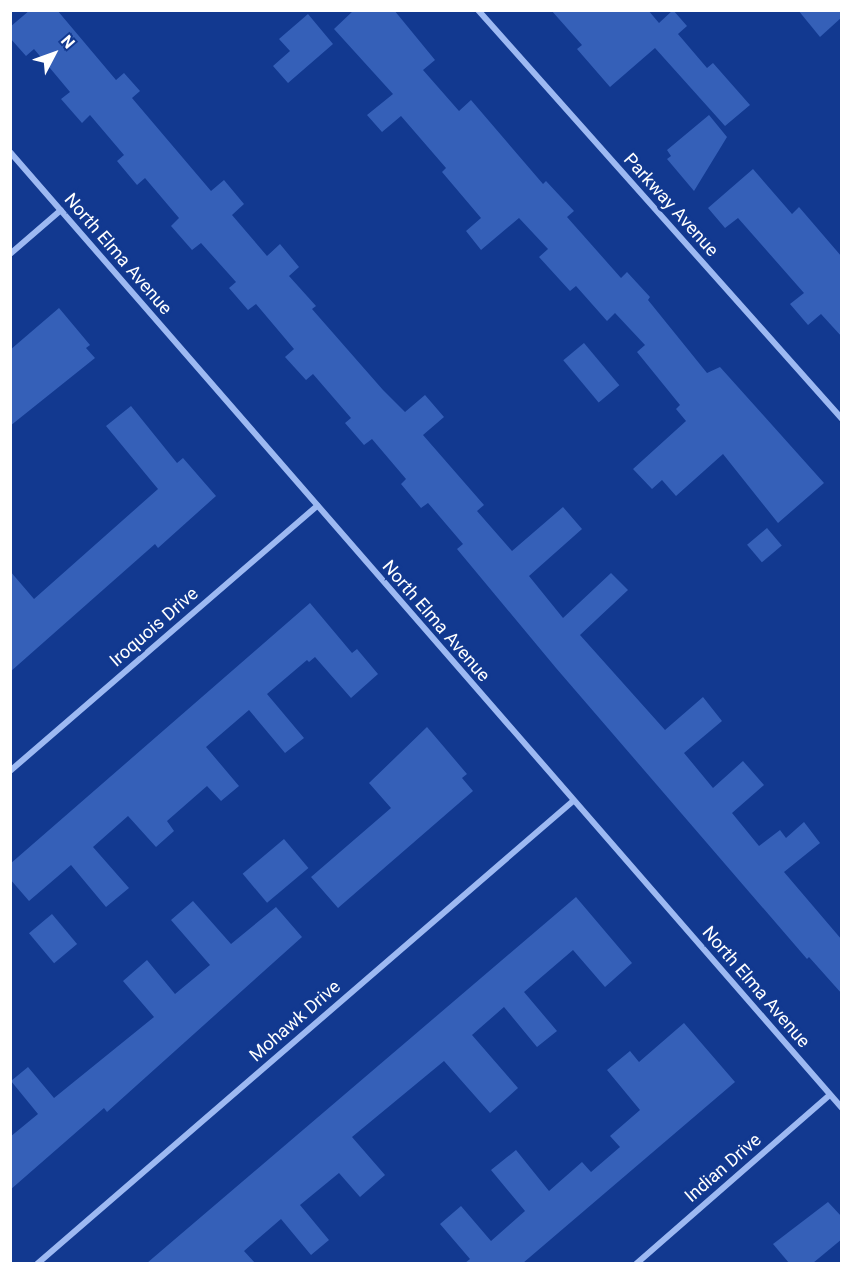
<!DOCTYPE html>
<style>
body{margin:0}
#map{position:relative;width:852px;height:1274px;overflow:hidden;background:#123990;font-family:Roboto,sans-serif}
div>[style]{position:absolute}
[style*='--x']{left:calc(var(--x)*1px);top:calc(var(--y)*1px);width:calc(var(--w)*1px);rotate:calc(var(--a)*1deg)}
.building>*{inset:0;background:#3560b8;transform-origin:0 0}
.street>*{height:6px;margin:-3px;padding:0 3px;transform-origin:3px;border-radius:3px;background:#9db9f2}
span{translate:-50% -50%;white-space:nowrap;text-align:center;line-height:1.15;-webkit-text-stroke:6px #123990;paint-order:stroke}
.street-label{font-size:18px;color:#fff}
.frame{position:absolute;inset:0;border:12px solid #fff;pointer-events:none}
.north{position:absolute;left:24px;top:24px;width:60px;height:60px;-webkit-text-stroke:4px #123990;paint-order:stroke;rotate:49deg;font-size:16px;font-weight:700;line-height:24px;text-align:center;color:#fff}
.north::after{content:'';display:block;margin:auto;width:21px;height:27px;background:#fff;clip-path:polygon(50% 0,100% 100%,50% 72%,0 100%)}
</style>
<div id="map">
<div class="building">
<div style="clip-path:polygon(30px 10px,57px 10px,116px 80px,124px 73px,140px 91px,132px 98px,211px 191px,224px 180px,244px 204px,232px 215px,267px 256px,280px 244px,299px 267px,289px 276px,316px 306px,312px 309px,383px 390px,405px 412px,425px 395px,444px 417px,423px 435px,484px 505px,477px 511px,512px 551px,563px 507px,582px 529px,529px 576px,563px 618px,611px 573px,628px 590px,580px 635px,665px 730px,703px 697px,722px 721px,684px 753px,713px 788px,743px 761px,764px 785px,732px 813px,759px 846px,780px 830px,786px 838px,804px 822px,820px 843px,784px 872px,842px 940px,842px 994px,809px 957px,807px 959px,556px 668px,457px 549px,463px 544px,428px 503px,421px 508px,401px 484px,406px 479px,372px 439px,364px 445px,345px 423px,351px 418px,313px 374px,306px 380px,285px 357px,294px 349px,256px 304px,248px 310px,229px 288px,236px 282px,201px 243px,192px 250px,171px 226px,179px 218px,145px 178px,137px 185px,117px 161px,124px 155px,90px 115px,82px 123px,61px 99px,70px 92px,34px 49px,26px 56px,10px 38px,10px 27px)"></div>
<div style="clip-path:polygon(354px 10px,394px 10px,435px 60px,423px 70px,459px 111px,471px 100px,543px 184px,546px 181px,574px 211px,567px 217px,621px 278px,627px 272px,650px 297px,648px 300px,707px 373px,720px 367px,824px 483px,778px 523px,723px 454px,676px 496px,662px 480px,652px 489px,633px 469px,686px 421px,676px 409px,680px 405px,637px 352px,645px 345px,615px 313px,607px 321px,576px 286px,570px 291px,539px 257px,548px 249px,519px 218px,481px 250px,466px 231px,481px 218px,442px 172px,446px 168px,401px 116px,382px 132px,367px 115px,393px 94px,334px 29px)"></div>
<div style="clip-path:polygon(551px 10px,648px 10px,659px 23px,673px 10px,687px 26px,678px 34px,707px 68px,713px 63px,750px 105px,725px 126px,655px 48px,610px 87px,577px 49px,582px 45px)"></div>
<div style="clip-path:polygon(798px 10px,842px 10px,842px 17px,820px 37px)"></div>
<div style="clip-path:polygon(308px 14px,333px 44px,288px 83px,273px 66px,290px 51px,279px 39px)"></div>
<div style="clip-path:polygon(709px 115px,727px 137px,694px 191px,667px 159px,671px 156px,667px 150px)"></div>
<div style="clip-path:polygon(753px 169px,792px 214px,799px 207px,842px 257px,842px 337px,821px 314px,808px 325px,790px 304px,804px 293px,738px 218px,725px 228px,708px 208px)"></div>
<div style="clip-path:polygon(59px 308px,90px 345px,86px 348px,95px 358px,10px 426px,10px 350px)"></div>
<div style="left:584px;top:343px;width:55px;height:27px;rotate:50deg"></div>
<div style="clip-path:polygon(131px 406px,177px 463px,183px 458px,216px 496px,158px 548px,155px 544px,10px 672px,10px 571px,34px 599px,158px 489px,106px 426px)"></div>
<div style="left:767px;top:528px;width:23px;height:26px;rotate:50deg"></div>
<div style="clip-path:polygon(310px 603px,352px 653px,357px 649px,378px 674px,351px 698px,315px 657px,309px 662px,307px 660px,267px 694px,304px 738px,285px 753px,249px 710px,206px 747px,239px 786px,221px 801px,207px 786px,167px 821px,174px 831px,156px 847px,128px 816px,93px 847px,129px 888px,106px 907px,71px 865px,29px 901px,10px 879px,10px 864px)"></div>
<div style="clip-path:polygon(427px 727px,467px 774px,462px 778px,473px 791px,338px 908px,311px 877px,391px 808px,369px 783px)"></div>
<div style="left:284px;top:839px;width:38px;height:54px;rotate:50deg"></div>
<div style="clip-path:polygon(576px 897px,632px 963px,605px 987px,573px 950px,524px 992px,557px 1031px,537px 1047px,504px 1007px,472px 1035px,518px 1088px,490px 1113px,444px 1061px,352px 1137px,385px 1175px,360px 1197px,339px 1173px,300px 1205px,329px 1240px,311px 1255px,281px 1219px,244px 1251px,255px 1263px,147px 1263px)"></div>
<div style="clip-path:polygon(193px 901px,231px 944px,276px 907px,302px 937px,107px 1112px,104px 1108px,10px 1190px,10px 1137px,38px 1114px,11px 1081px,28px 1067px,54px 1098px,154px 1017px,123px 981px,147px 960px,175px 994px,210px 965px,171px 920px)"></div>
<div style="left:52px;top:914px;width:39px;height:30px;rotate:50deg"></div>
<div style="clip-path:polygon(684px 1023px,735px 1082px,523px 1263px,465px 1263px,470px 1259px,440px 1224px,461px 1206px,491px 1241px,525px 1211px,491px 1170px,516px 1150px,549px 1191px,582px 1162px,591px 1172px,620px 1147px,610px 1136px,640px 1110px,607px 1070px,630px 1051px,639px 1062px)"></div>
<div style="clip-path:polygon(828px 1202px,842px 1217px,842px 1239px,813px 1263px,789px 1263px,773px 1244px)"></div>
</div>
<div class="street">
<div style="--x:478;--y:10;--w:548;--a:48.33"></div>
<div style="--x:10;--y:152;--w:1267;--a:48.97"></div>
<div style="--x:10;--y:254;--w:67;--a:-40.8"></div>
<div style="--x:10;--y:771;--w:406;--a:-40.8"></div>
<div style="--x:37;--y:1264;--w:708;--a:-40.82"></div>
<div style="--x:636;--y:1264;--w:257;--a:-41.1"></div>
</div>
<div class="street-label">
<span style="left:671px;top:205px;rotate:48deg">Parkway Avenue</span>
<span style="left:118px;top:254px;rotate:49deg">North Elma Avenue</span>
<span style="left:436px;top:621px;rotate:49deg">North Elma Avenue</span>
<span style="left:154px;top:627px;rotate:-41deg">Iroquois Drive</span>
<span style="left:756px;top:987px;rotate:49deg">North Elma Avenue</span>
<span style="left:295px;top:1021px;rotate:-41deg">Mohawk Drive</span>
<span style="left:723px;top:1168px;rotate:-41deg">Indian Drive</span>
</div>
<div class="frame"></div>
<div class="north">N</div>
</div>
